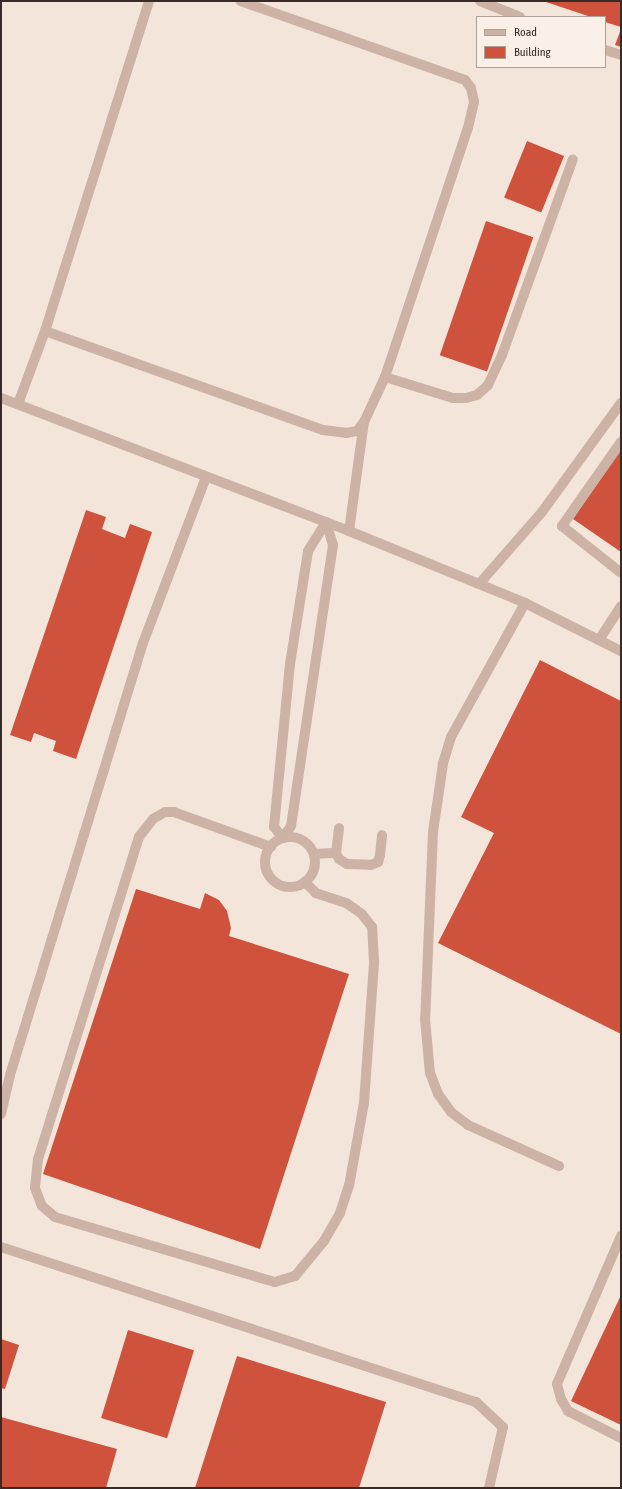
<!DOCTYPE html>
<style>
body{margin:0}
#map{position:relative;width:622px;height:1489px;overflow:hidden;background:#f4e5da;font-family:"Asap Condensed",sans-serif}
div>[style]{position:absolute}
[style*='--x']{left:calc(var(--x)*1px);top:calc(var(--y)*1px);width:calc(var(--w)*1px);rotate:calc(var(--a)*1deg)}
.building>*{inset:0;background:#cf523d;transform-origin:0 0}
.service>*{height:10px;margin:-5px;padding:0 5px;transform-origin:5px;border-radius:5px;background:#cdb3a5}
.service>.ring{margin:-5px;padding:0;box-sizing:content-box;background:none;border:10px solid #cdb3a5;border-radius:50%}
.minor>*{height:10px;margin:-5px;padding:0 5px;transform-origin:5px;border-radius:5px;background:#cdb3a5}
span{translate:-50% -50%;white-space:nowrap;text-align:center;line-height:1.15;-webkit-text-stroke:4px #fbf0e7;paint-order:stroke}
.frame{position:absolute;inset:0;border:2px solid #382b27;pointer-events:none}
.legend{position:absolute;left:476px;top:16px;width:130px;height:52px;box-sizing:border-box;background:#fbf0e7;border:1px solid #ada19a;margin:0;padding:5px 7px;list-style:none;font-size:12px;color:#382b27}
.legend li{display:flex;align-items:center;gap:8px;height:20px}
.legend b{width:20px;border:1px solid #ada19a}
</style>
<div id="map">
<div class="building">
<div style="clip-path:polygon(543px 1px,621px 1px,621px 27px,605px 22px,605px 17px,591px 17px)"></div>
<div style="clip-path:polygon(621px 29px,621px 47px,615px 45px)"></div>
<div style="left:527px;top:141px;width:40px;height:61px;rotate:22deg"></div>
<div style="left:486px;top:221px;width:50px;height:142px;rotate:19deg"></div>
<div style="clip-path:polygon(621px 449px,621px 552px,573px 519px)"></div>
<div style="clip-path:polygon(86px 510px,106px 517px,102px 529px,125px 538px,130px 524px,152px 532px,76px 759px,53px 751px,56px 741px,34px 733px,31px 742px,10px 735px)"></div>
<div style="clip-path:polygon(540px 660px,621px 701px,621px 1034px,438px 943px,494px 833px,461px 817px)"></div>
<div style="clip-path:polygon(136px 889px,200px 909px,205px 893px,219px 900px,227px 911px,231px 928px,229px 936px,349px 974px,260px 1249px,43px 1174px)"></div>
<div style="clip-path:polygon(621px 1295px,621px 1425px,571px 1401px)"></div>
<div style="left:128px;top:1330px;width:69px;height:92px;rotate:17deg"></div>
<div style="clip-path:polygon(1px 1339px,19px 1345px,5px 1389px,1px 1388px)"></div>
<div style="clip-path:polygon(237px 1356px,386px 1402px,359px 1488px,195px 1488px)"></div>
<div style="clip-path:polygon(1px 1417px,117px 1449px,106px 1488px,1px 1488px)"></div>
</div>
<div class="service">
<div style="--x:480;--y:1;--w:43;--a:21.8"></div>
<div style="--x:605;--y:50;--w:17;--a:17"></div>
<div style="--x:45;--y:331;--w:295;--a:19.6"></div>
<div style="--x:323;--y:430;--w:23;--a:7"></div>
<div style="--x:346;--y:433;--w:11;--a:-10"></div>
<div style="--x:357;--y:431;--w:11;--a:-52"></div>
<div style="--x:364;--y:422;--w:50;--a:-65"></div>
<div style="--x:385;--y:377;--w:262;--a:-71.6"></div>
<div style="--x:468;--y:128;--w:27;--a:-77"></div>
<div style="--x:474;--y:102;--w:14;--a:-102"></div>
<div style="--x:471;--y:88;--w:10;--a:-127"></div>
<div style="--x:465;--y:80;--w:238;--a:-160.6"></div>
<div style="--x:385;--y:377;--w:71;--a:17.2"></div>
<div style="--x:453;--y:398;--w:13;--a:0"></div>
<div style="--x:466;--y:398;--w:11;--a:-15"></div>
<div style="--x:477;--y:395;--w:15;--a:-42"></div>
<div style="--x:488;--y:385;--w:33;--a:-65"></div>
<div style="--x:502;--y:355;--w:208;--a:-70.1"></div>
<div style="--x:18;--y:404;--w:78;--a:-69.7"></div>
<div style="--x:45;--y:331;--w:346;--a:-72.5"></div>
<div style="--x:621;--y:442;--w:103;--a:125.1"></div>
<div style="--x:562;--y:526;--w:75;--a:38.5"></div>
<div style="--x:326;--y:522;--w:24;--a:73"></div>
<div style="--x:333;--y:545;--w:284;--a:98.5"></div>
<div style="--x:291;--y:826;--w:14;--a:124"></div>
<div style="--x:283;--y:838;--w:14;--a:-129"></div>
<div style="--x:274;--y:827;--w:164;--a:-84.4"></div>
<div style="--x:290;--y:664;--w:114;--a:-80.9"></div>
<div style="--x:308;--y:551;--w:34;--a:-58"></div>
<div style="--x:349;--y:531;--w:110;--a:-82.2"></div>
<div style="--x:525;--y:603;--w:153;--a:118.9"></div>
<div style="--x:451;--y:737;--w:28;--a:107"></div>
<div style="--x:443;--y:764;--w:69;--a:98.4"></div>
<div style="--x:433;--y:832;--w:187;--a:92.4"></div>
<div style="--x:425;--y:1019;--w:54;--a:84.7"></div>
<div style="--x:430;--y:1073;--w:22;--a:69"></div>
<div style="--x:438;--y:1094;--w:22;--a:54"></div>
<div style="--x:451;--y:1112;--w:21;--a:37"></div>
<div style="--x:468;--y:1125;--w:100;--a:24.3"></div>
<div style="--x:599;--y:640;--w:40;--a:-57.1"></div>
<div class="ring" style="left:265px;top:837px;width:40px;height:40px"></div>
<div style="--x:271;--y:847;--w:103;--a:-160.2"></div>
<div style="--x:174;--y:812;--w:9;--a:180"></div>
<div style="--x:165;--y:812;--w:14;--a:150"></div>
<div style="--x:153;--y:819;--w:23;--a:128"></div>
<div style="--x:139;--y:837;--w:337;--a:107.4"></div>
<div style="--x:38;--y:1159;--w:29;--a:96"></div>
<div style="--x:35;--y:1188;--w:19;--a:69"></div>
<div style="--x:42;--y:1206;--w:17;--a:40"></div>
<div style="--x:55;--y:1217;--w:229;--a:16.5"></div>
<div style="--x:275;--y:1282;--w:21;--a:-17"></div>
<div style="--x:295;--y:1276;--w:45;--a:-50.4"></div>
<div style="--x:324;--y:1241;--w:32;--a:-60"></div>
<div style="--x:340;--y:1213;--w:28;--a:-72"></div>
<div style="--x:349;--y:1186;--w:84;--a:-79.8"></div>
<div style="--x:364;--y:1103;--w:141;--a:-85.9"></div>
<div style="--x:374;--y:962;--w:35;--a:-93"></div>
<div style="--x:372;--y:927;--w:16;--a:-128"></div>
<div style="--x:362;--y:914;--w:19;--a:-145"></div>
<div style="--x:346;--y:903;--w:32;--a:-162"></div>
<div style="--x:316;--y:893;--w:16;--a:-135"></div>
<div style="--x:336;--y:853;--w:7;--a:63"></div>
<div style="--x:339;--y:859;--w:9;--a:32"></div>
<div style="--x:347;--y:864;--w:24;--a:2"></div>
<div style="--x:371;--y:865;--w:8;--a:-23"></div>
<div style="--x:378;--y:862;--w:7;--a:-74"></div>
<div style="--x:380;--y:855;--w:20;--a:-84"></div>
<div style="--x:314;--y:854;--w:22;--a:-3"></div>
<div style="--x:336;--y:853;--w:25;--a:-83"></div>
<div style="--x:1;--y:1114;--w:40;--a:-77"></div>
<div style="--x:10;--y:1075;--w:452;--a:-72.9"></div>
<div style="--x:143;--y:643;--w:178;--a:-69.2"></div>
<div style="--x:621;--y:1236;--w:161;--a:113.4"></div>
<div style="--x:557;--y:1384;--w:16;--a:75"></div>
<div style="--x:561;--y:1399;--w:14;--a:60"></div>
<div style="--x:568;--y:1411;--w:59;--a:27"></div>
<div style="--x:1;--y:1247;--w:500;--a:18.1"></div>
<div style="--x:476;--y:1402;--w:37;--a:43"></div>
<div style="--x:503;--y:1427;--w:63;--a:102.9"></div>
</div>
<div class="minor">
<div style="--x:1;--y:398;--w:373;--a:20.9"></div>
<div style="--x:349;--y:531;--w:190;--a:22.2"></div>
<div style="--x:525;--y:603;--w:107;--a:26.6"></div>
<div style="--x:479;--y:584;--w:96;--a:-48.8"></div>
<div style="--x:542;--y:512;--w:135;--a:-54.1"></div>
</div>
<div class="frame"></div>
<ul class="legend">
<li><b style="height:5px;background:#cdb3a5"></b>Road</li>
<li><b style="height:11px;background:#cf523d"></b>Building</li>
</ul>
</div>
